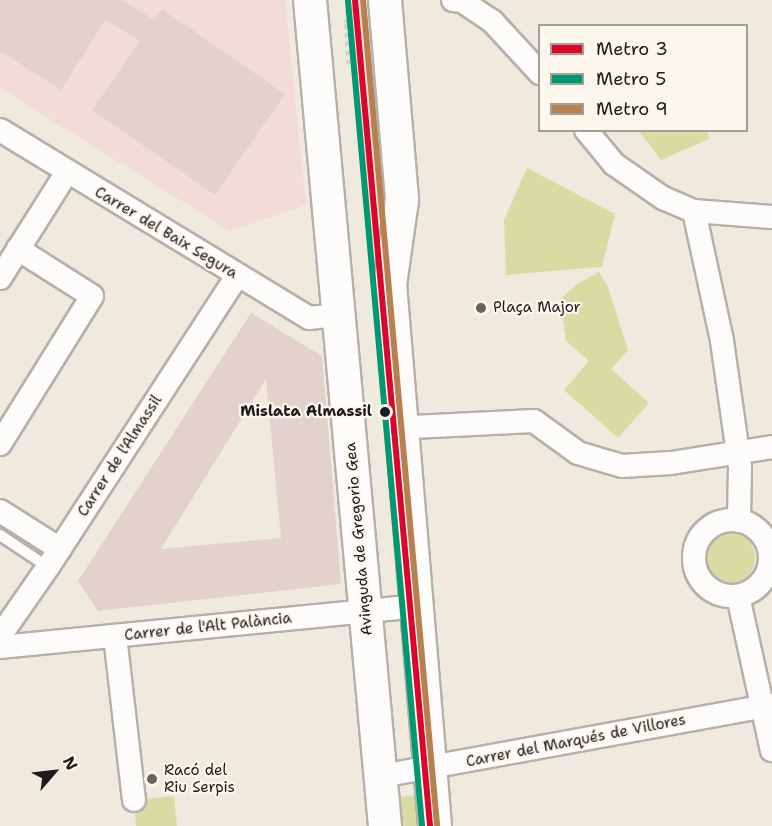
<!DOCTYPE html>
<meta charset="utf-8">
<style>
body{margin:0}
#map{position:relative;width:772px;height:826px;overflow:hidden;background:#efe9de;font-family:"Shantell Sans",sans-serif}
div>[style]{position:absolute}
[style*='--x']{left:calc(var(--x)*1px);top:calc(var(--y)*1px);width:calc(var(--w)*1px);rotate:calc(var(--a)*1deg)}
.built>*{inset:0;background:#f3dbd7}
.green>*{inset:0;background:#d7dca3;transform-origin:0 0}
.round{border-radius:50%}
.building>*{inset:0;background:#e3d2cc}
.path>*{height:4px;margin-top:-2px;transform-origin:0;background:repeating-linear-gradient(90deg,#d3d1cf 0 4.5px,transparent 0 9px)}
.roads{filter:drop-shadow(2px 0 #b4b0aa) drop-shadow(-2px 0 #b4b0aa) drop-shadow(0 2px #b4b0aa) drop-shadow(0 -2px #b4b0aa)}
.lane>*{height:10px;margin:-5px;padding:0 5px;transform-origin:5px;border-radius:5px;background:#fdfcfa}
.street>*{height:22px;margin:-11px;padding:0 11px;transform-origin:11px;border-radius:11px;background:#fdfcfa}
.street>.ring{margin:-11px;padding:0;box-sizing:content-box;background:none;border:22px solid #fdfcfa;border-radius:50%}
.secondary>*{height:32px;margin:-16px;padding:0 16px;transform-origin:16px;border-radius:16px;background:#fdfcfa}
.metro-1>*{height:6px;margin:-3px;padding:0 3px;transform-origin:3px;border-radius:3px;background:#dd052b}
.metro-2>*{height:6px;margin:-3px;padding:0 3px;transform-origin:3px;border-radius:3px;background:#009870}
.metro-3>*{height:6px;margin:-3px;padding:0 3px;transform-origin:3px;border-radius:3px;background:#b7814f}
.dots>*{width:16px;height:16px;translate:-50% -50%;box-sizing:border-box;border:3px solid #fbf7ec;border-radius:50%}
span{translate:-50% -50%;white-space:nowrap;text-align:center;line-height:1.15;-webkit-text-stroke:4.5px #fbf7ec;paint-order:stroke}
.street-label{font-size:15px;color:#1c1c1c}
.poi-label{font-size:15px;color:#1c1c1c}
.left{translate:0 -50%;text-align:left}
.stop-label{font-size:15px;color:#1c1c1c;font-weight:700}
.right{translate:-100% -50%;text-align:right}
.legend{position:absolute;left:538px;top:24px;width:210px;height:108px;box-sizing:border-box;background:#fbf7ec;border:2px solid #a29f99;margin:0;padding:8px 10px;list-style:none;font-size:18px;color:#1c1c1c}
.legend li{display:flex;align-items:center;gap:12px;height:30px}
.legend b{width:30px;border:2px solid #a29f99}
.north{position:absolute;left:24px;top:742px;width:60px;height:60px;-webkit-text-stroke:4px #fbf7ec;paint-order:stroke;rotate:62deg;font-size:16px;font-weight:700;line-height:24px;text-align:center;color:#1c1c1c}
.north::after{content:'';display:block;margin:auto;width:21px;height:27px;background:#1c1c1c;clip-path:polygon(50% 0,100% 100%,50% 72%,0 100%)}
</style>
<div id="map">
<div class="built">
<div style="clip-path:polygon(0 0,285px 0,306px 205px,230px 231px,0 88px)"></div>
</div>
<div class="green">
<div style="clip-path:polygon(639px 131px,708px 131px,709px 139px,661px 160px)"></div>
<div style="clip-path:polygon(527px 168px,615px 214px,602px 267px,506px 275px,504px 220px)"></div>
<div style="clip-path:polygon(599px 272px,608px 287px,628px 350px,611px 369px,649px 403px,618px 438px,564px 390px,589px 361px,566px 341px,560px 299px,579px 283px)"></div>
<div class="round" style="left:703px;top:532px;width:52px;height:52px"></div>
<div style="left:427px;top:795px;width:31px;height:30px;rotate:86deg"></div>
<div style="clip-path:polygon(174px 796px,177px 826px,136px 826px,134px 800px)"></div>
</div>
<div class="building">
<div style="clip-path:polygon(0 0,122px 0,154px 20px,162px 9px,285px 94px,215px 195px,92px 110px,140px 41px,105px 20px,61px 90px,0 51px)"></div>
<div style="clip-path:polygon(evenodd,251px 313px,322px 356px,341px 584px,98px 611px,78px 581px,251px 313px,266px 379px,281px 538px,161px 549px,266px 379px)"></div>
</div>
<div class="path">
<div style="--x:348;--y:0;--w:22;--a:69"></div>
<div style="--x:348;--y:1;--w:23;--a:95"></div>
<div style="--x:346;--y:24;--w:45;--a:86.2"></div>
<div style="--x:360;--y:70;--w:23;--a:103"></div>
<div style="--x:355;--y:92;--w:135;--a:84.5"></div>
</div>
<div class="roads">
<div class="lane">
<div style="--x:0;--y:535;--w:58;--a:33.7"></div>
</div>
<div class="street">
<div style="--x:453;--y:0;--w:9;--a:6"></div>
<div style="--x:462;--y:1;--w:36;--a:34"></div>
<div style="--x:492;--y:21;--w:71;--a:47.3"></div>
<div style="--x:0;--y:130;--w:362;--a:31.3"></div>
<div style="--x:309;--y:318;--w:28;--a:-6"></div>
<div style="--x:586;--y:130;--w:44;--a:50.5"></div>
<div style="--x:614;--y:164;--w:60;--a:34.8"></div>
<div style="--x:663;--y:198;--w:34;--a:23"></div>
<div style="--x:694;--y:211;--w:78;--a:4.4"></div>
<div style="--x:694;--y:211;--w:133;--a:77.8"></div>
<div style="--x:722;--y:341;--w:127;--a:81.9"></div>
<div style="--x:740;--y:467;--w:54;--a:91.1"></div>
<div style="--x:0;--y:278;--w:125;--a:-57.7"></div>
<div style="--x:412;--y:427;--w:122;--a:-2.8"></div>
<div style="--x:534;--y:421;--w:54;--a:36"></div>
<div style="--x:578;--y:453;--w:46;--a:16.5"></div>
<div style="--x:622;--y:466;--w:49;--a:-3.5"></div>
<div style="--x:671;--y:463;--w:102;--a:-9"></div>
<div style="--x:0;--y:444;--w:174;--a:-58.1"></div>
<div style="--x:92;--y:296;--w:88;--a:-147.6"></div>
<div style="--x:0;--y:511;--w:71;--a:32.3"></div>
<div class="ring" style="left:694px;top:520px;width:54px;height:54px"></div>
<div style="--x:738;--y:596;--w:158;--a:77.6"></div>
<div style="--x:0;--y:636;--w:84;--a:-55.2"></div>
<div style="--x:48;--y:567;--w:347;--a:-57"></div>
<div style="--x:115;--y:636;--w:165;--a:83.4"></div>
<div style="--x:0;--y:647;--w:417;--a:-5.6"></div>
<div style="--x:381;--y:776;--w:397;--a:-10.3"></div>
</div>
<div class="secondary">
<div style="--x:310;--y:0;--w:829;--a:84.81"></div>
<div style="--x:385;--y:0;--w:201;--a:85.1"></div>
<div style="--x:402;--y:200;--w:85;--a:98.1"></div>
<div style="--x:390;--y:284;--w:544;--a:85.25"></div>
</div>
</div>
<div class="metro-1">
<div style="--x:355;--y:0;--w:829;--a:84.81"></div>
</div>
<div class="metro-2">
<div style="--x:348;--y:1;--w:828;--a:84.87"></div>
</div>
<div class="metro-3">
<div style="--x:363;--y:0;--w:828;--a:84.87"></div>
</div>
<div class="dots">
<div style="left:481px;top:308px;background:#666460"></div>
<div style="left:385px;top:412px;background:#1c1c1c"></div>
<div style="left:152px;top:779px;background:#666460"></div>
</div>
<div class="street-label">
<span style="left:166px;top:233px;rotate:31deg">Carrer del Baix Segura</span>
<span style="left:120px;top:456px;rotate:-57deg">Carrer de l'Almassil</span>
<span style="left:359px;top:539px;rotate:-95deg">Avinguda de Gregorio Gea</span>
<span style="left:208px;top:627px;rotate:-6deg">Carrer de l'Alt Palància</span>
<span style="left:576px;top:741px;rotate:-11deg">Carrer del Marqués de Villores</span>
</div>
<div class="poi-label">
<span class="left" style="left:493px;top:308px">Plaça Major</span>
<span class="left" style="left:164px;top:779px">Racó del<br>Riu Serpis</span>
</div>
<div class="stop-label">
<span class="right" style="left:372px;top:412px">Mislata Almassil</span>
</div>
<ul class="legend">
<li><b style="height:8px;background:#dd052b"></b>Metro 3</li>
<li><b style="height:8px;background:#009870"></b>Metro 5</li>
<li><b style="height:8px;background:#b7814f"></b>Metro 9</li>
</ul>
<div class="north">N</div>
</div>
